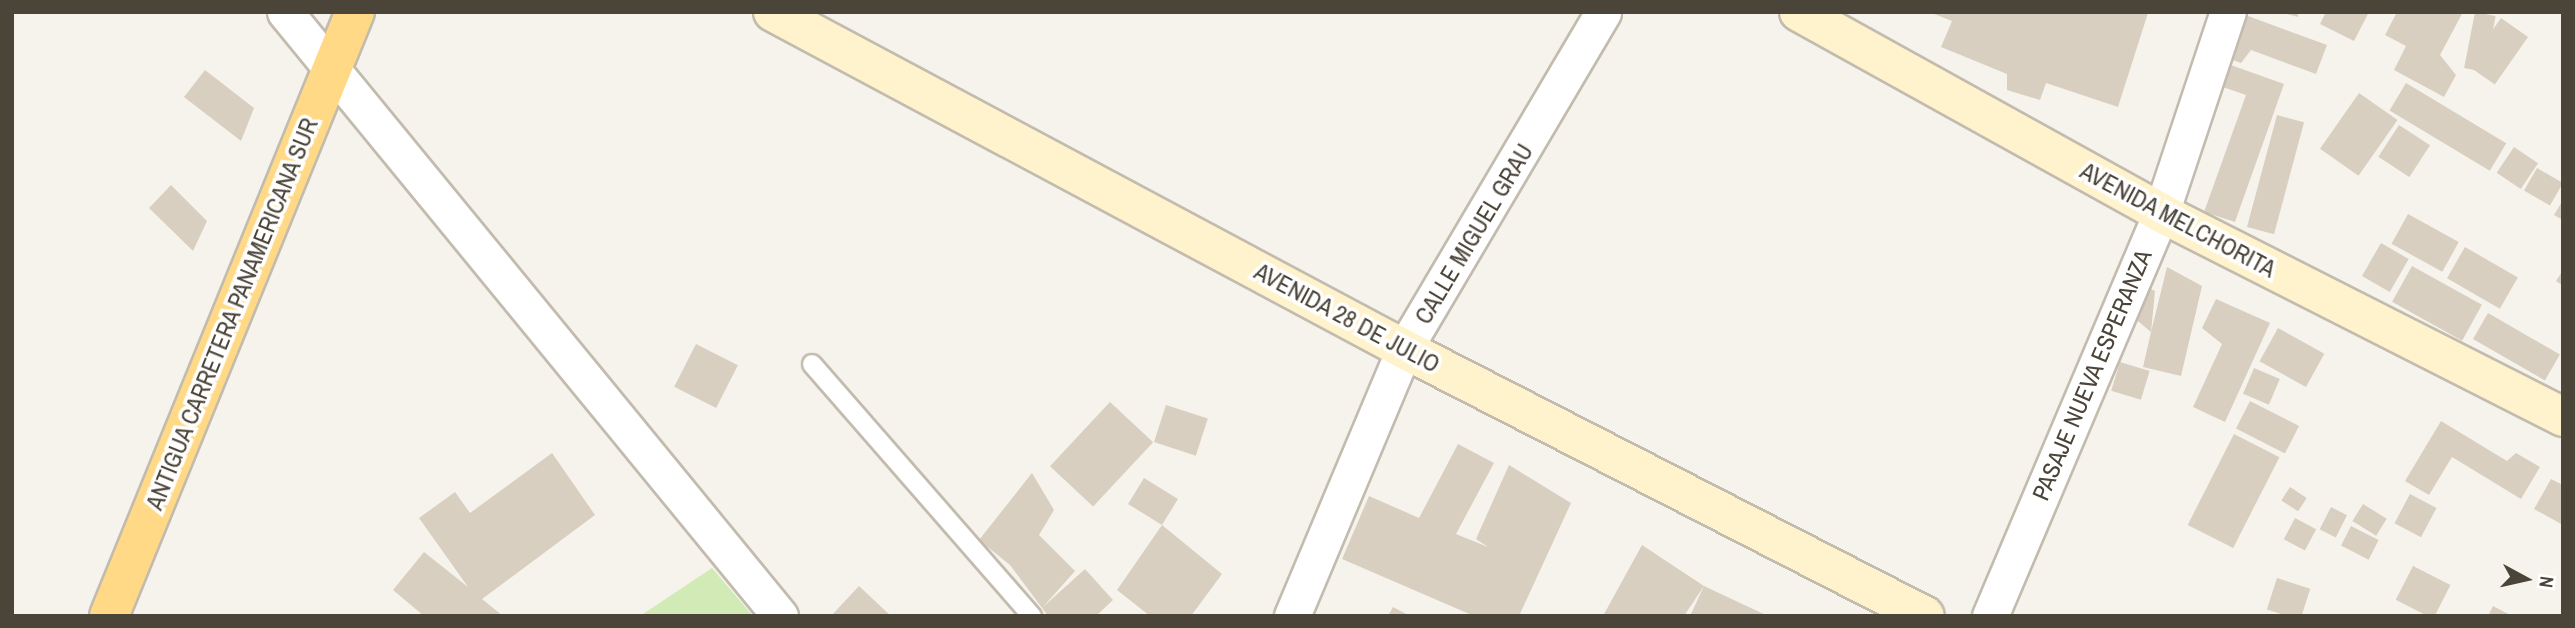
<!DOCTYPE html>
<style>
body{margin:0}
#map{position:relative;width:2575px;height:628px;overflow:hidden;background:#f6f3ec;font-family:"Archivo Narrow",sans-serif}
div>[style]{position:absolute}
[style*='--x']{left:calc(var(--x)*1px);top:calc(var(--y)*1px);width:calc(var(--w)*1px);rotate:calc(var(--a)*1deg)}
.green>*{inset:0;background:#d2eab5}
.building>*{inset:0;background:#d8cfc1;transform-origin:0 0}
.roads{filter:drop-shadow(2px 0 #c2bbae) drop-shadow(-2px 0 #c2bbae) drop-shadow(0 2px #c2bbae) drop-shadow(0 -2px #c2bbae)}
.service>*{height:18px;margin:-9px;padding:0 9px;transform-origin:9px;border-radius:9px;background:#fff}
.minor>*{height:35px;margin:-17.5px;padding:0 17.5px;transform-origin:17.5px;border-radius:17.5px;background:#fff}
.secondary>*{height:38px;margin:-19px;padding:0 19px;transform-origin:19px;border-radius:19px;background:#fff3cd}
.trunk>*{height:38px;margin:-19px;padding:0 19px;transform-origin:19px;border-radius:19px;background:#ffd985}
span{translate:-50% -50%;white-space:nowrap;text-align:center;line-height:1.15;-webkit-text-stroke:7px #fff;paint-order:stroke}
.street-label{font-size:24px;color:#4b4439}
.frame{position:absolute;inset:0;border:14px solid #4b4439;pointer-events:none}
.north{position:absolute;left:2491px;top:544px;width:70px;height:70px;-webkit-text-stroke:5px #fff;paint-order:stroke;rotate:98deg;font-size:19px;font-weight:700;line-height:28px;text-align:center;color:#4b4439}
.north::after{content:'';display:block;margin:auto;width:24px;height:32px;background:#4b4439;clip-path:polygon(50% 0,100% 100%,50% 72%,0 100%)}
</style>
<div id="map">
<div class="green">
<div style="clip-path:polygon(712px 568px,753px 616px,640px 616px)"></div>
</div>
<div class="building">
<div style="clip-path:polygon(1929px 12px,2147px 12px,2148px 13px,2118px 107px,2046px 83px,2040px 100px,2007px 90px,2007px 74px,1941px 47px,1952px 21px)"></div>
<div style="clip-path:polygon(2280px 12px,2298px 12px,2298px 17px)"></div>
<div style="clip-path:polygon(2326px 12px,2369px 12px,2354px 41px,2320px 24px)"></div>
<div style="clip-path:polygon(2397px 12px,2463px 12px,2440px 55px,2456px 75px,2444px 97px,2394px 70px,2406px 46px,2385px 35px)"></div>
<div style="left:2475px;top:12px;width:21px;height:57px;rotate:11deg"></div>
<div style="clip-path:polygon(2240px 13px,2327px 45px,2316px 74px,2251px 50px,2241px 63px,2224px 57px)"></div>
<div style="left:2501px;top:18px;width:33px;height:58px;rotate:35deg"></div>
<div style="clip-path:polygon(2228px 64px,2284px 84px,2235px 222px,2204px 212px,2246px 95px,2220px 86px)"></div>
<div style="clip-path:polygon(205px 70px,254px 108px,241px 141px,184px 97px)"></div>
<div style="left:2406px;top:83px;width:117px;height:32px;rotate:31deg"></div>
<div style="left:2359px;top:93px;width:47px;height:68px;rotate:35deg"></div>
<div style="left:2277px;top:115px;width:28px;height:116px;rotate:15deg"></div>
<div style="left:2399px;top:125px;width:37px;height:38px;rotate:33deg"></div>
<div style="left:2514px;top:147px;width:29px;height:31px;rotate:34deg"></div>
<div style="left:2537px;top:168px;width:30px;height:26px;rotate:30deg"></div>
<div style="clip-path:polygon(171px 185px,207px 221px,193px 251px,149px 208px)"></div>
<div style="clip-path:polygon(2563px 200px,2563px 220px,2554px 215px)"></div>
<div style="left:2408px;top:214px;width:58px;height:34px;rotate:29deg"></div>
<div style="left:2381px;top:243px;width:32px;height:38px;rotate:30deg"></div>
<div style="left:2465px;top:247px;width:61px;height:36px;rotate:30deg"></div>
<div style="left:2412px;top:266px;width:80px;height:41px;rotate:29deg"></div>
<div style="clip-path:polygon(2167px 267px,2202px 286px,2181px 376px,2143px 367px,2151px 332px,2133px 317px,2132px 281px,2155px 291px,2151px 332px)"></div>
<div style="clip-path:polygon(2563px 270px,2563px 286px,2556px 281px)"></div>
<div style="clip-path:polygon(2216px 299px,2270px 323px,2225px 422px,2193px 407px,2222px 344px,2202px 328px)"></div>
<div style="left:2488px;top:313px;width:83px;height:30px;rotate:30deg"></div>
<div style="left:2278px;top:328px;width:53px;height:38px;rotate:29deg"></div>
<div style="left:696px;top:344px;width:47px;height:48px;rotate:27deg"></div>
<div style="left:2120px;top:362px;width:31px;height:30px;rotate:17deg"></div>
<div style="left:2254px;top:368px;width:28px;height:28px;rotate:23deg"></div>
<div style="left:2250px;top:401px;width:55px;height:31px;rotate:27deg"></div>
<div style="left:1110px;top:402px;width:59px;height:88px;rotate:43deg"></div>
<div style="left:1166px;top:405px;width:44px;height:39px;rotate:18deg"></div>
<div style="clip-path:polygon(2441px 421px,2507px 461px,2516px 453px,2540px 467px,2521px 499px,2452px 457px,2429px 495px,2405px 481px)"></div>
<div style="left:2234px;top:434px;width:51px;height:102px;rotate:27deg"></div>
<div style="clip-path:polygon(1458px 444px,1494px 463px,1456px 534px,1488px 547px,1476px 539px,1509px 465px,1571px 503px,1519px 616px,1474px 616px,1342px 559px,1369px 496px,1419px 518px)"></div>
<div style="clip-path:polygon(552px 453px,595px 515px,482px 599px,503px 616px,424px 616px,393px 590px,424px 552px,468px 587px,419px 518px,455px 492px,470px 513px)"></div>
<div style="clip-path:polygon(1032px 473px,1054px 510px,1039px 535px,1075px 571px,1043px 607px,1085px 569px,1113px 600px,1096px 616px,1048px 616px,1010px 565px,979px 540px)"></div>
<div style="clip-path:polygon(1144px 478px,1178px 499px,1162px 525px,1222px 574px,1191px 616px,1150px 616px,1117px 590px,1162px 525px,1128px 504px)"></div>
<div style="clip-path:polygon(2551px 479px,2563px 485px,2563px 525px,2534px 509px)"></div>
<div style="left:2290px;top:487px;width:20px;height:16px;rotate:33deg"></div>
<div style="left:2410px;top:494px;width:30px;height:33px;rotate:28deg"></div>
<div style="left:2363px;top:504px;width:28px;height:20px;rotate:32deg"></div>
<div style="left:2331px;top:507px;width:18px;height:25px;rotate:27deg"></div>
<div style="left:2295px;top:518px;width:24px;height:24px;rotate:28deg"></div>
<div style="left:2351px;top:526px;width:31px;height:22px;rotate:27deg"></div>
<div style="clip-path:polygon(1642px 545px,1704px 586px,1768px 616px,1690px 616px,1704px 586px,1684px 616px,1603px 616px)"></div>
<div style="left:2413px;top:566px;width:42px;height:38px;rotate:27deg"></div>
<div style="left:2277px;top:578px;width:35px;height:33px;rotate:18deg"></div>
<div style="clip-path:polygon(859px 586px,891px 616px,831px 616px)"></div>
<div style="clip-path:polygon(2493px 606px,2512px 616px,2488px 616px)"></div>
<div style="clip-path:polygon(1393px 607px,1410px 616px,1388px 616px)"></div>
</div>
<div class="roads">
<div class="service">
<div style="--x:812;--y:364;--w:335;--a:48.9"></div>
</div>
<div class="minor">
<div style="--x:285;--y:12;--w:781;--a:50.66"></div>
<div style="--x:1292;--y:616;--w:290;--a:-67.2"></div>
<div style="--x:1404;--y:349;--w:391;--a:-59.4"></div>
<div style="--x:1990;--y:616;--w:438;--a:-67"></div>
<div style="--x:2161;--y:213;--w:212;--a:-71.6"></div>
</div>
<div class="secondary">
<div style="--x:773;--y:12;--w:715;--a:28.11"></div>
<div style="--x:1404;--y:349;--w:585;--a:27.13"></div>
<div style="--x:1799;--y:12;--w:414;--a:29"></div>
<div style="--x:2161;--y:213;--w:451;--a:26.9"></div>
</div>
<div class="trunk">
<div style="--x:109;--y:616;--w:652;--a:-67.84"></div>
</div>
</div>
<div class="street-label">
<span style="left:2178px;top:220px;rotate:28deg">AVENIDA MELCHORITA</span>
<span style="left:1474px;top:234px;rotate:-59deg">CALLE MIGUEL GRAU</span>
<span style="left:232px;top:314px;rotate:-68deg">ANTIGUA CARRETERA PANAMERICANA SUR</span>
<span style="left:1347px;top:318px;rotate:28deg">AVENIDA 28 DE JULIO</span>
<span style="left:2092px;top:375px;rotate:-67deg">PASAJE NUEVA ESPERANZA</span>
</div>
<div class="frame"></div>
<div class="north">N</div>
</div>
